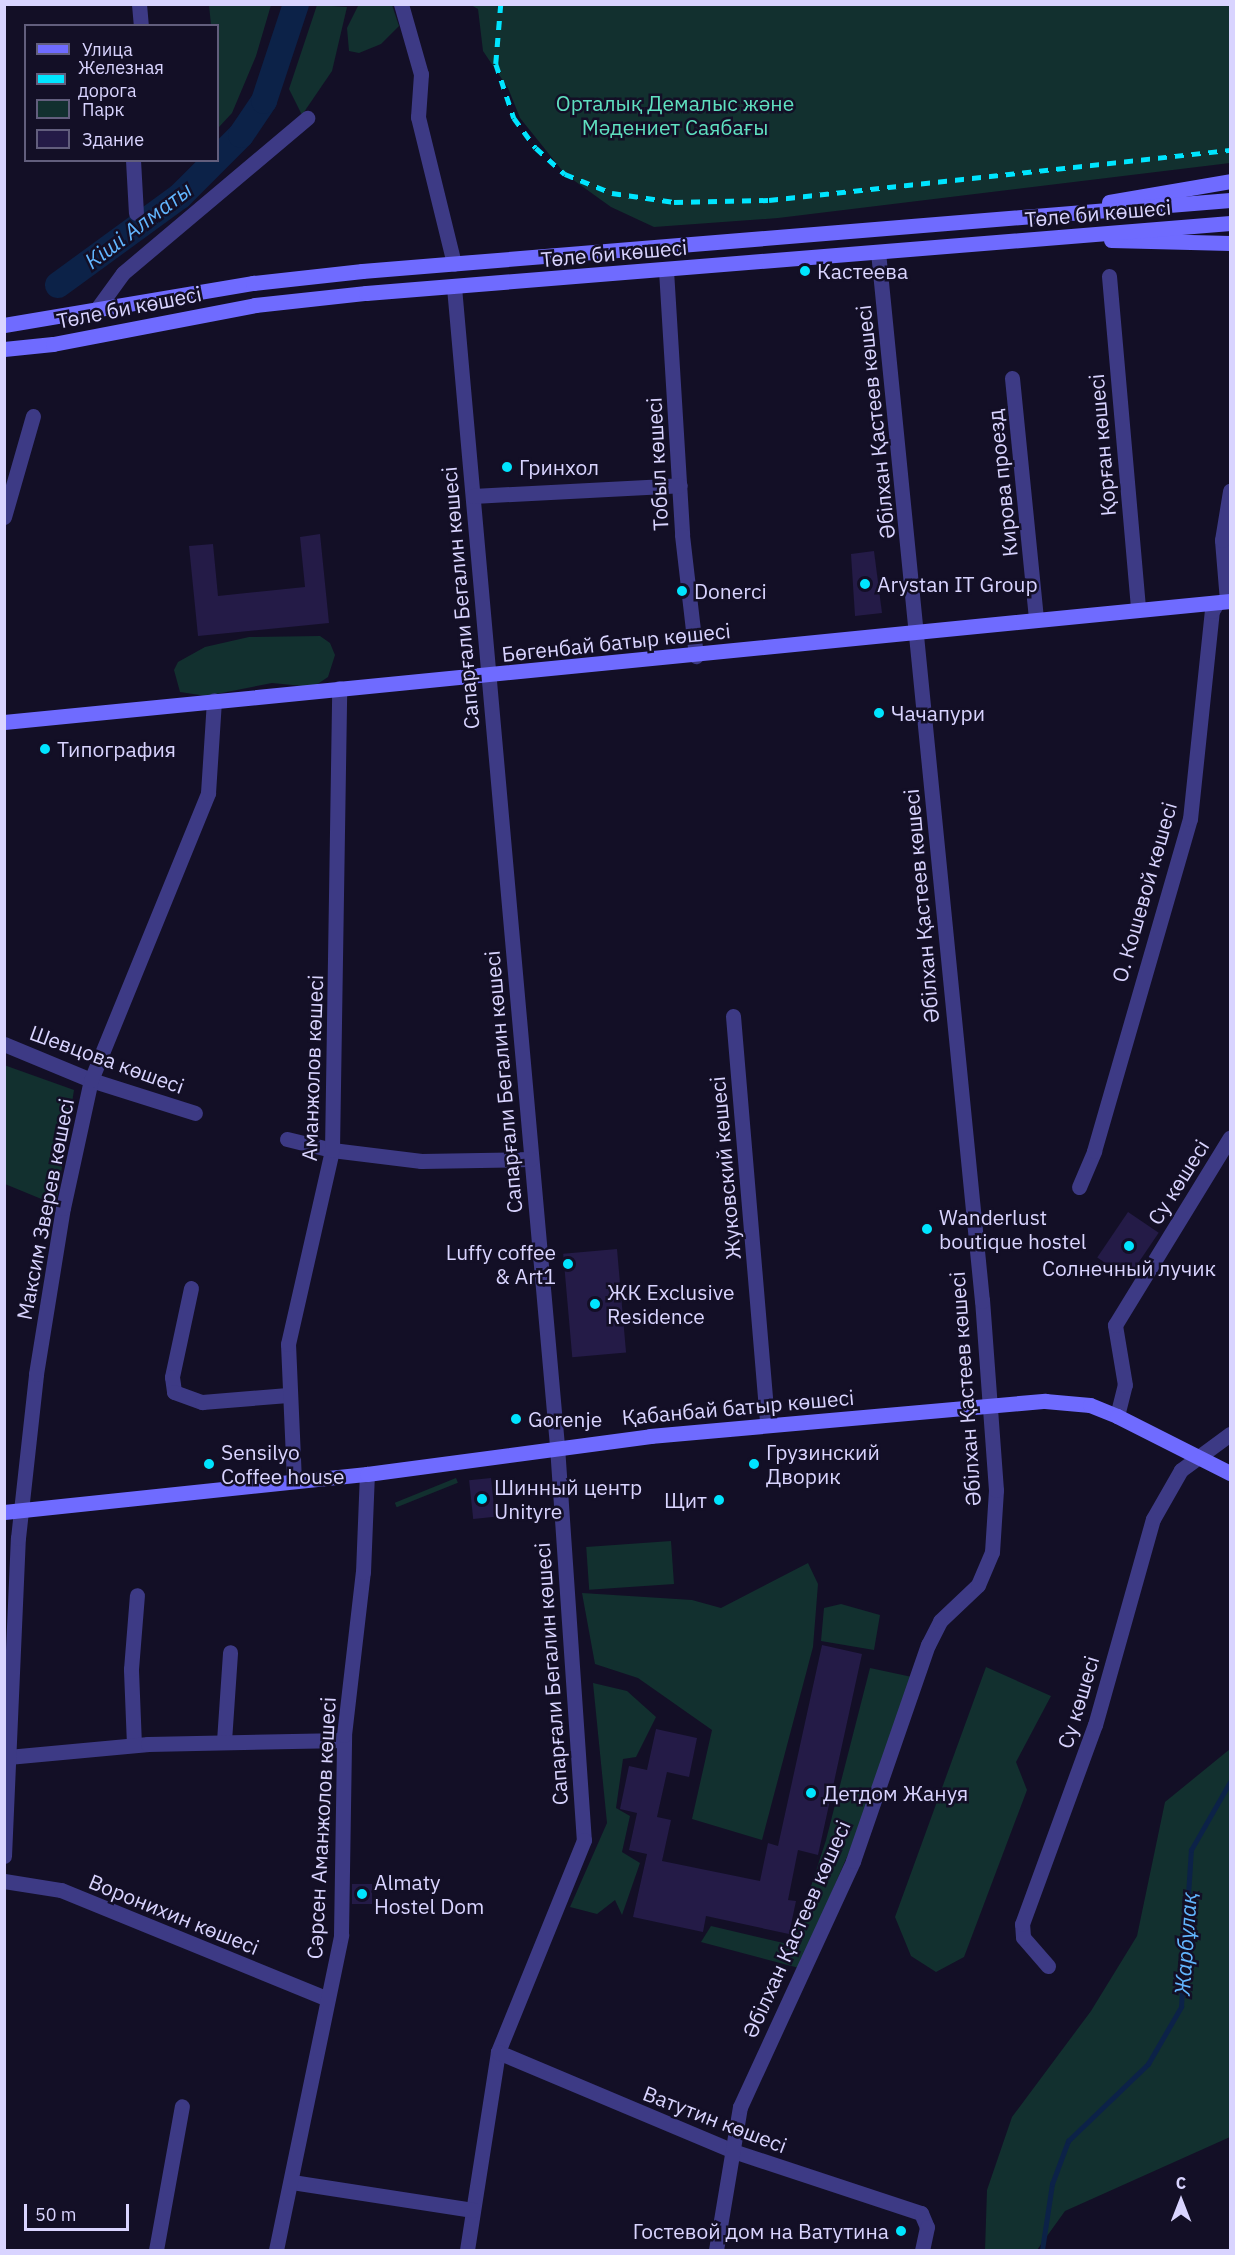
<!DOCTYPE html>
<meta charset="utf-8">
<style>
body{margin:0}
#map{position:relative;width:1235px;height:2255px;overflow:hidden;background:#130f26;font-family:"IBM Plex Sans",sans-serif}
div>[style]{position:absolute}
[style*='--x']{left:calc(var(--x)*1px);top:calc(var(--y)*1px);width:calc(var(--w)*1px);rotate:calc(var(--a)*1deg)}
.green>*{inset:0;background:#12302f;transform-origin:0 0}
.stream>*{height:4.5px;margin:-2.25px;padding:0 2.25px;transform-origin:2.25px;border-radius:2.25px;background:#0c2248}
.river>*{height:26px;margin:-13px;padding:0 13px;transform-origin:13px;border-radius:13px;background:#0c2248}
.building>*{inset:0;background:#241b47;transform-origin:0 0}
.street>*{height:15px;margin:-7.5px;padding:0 7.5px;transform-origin:7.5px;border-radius:7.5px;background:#3d3a85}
.secondary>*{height:15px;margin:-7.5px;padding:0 7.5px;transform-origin:7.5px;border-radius:7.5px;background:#6f6bff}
.rail>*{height:4.5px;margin-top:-2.25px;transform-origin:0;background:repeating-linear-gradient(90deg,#00e5ff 0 9px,transparent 0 17px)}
.dots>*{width:16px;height:16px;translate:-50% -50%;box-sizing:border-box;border:3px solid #130f26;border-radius:50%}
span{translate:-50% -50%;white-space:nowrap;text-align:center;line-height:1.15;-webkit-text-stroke:5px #130f26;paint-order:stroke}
.park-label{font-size:21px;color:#5fe0c0}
.street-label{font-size:21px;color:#d9d4ff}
.poi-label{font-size:21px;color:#d9d4ff}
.left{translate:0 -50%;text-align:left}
.right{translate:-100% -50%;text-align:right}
.water-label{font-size:22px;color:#62b6ff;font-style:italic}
.frame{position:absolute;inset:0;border:6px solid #d9d4ff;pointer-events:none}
.legend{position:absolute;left:24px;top:24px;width:195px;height:138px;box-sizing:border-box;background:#130f26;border:2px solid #625e7d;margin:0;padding:8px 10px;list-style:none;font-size:18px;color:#d9d4ff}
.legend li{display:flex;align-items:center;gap:12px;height:30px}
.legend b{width:30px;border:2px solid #625e7d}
.north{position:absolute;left:1151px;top:2171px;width:60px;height:60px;-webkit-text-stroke:4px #130f26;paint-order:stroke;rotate:0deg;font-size:16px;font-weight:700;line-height:24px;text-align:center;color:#d9d4ff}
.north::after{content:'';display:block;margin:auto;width:21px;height:27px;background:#d9d4ff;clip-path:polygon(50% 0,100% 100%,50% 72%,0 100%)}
.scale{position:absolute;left:24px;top:2204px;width:105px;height:27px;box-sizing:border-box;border:3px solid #d9d4ff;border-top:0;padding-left:8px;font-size:18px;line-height:21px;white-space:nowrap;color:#d9d4ff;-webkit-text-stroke:4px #130f26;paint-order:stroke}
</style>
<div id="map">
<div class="green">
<div style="clip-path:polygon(359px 4px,392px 5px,399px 26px,381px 44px,359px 53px,349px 51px,347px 28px)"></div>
<div style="clip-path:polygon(209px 5px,271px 5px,256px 56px,232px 113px,219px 127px,218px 26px,211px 25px)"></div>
<div style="clip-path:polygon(317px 5px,347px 7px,332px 71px,302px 115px,289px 89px)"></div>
<div style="clip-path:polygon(471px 5px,1230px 5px,1230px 163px,778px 218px,654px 227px,611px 207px,565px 174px,520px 118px,508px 88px,483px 51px,478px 9px)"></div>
<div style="clip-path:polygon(320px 636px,330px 643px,335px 655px,328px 677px,313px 687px,272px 683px,206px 696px,180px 692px,174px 670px,178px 662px,205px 647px,249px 637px)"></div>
<div style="clip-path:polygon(4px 1065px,74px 1090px,56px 1205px,5px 1184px)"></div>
<div style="left:456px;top:1478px;width:5px;height:66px;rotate:68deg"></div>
<div style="left:671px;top:1541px;width:43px;height:85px;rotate:86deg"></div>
<div style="clip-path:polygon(808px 1563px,818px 1584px,813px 1647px,762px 1840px,692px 1819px,712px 1730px,638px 1678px,595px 1664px,582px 1593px,692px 1600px,721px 1608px)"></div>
<div style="clip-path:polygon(841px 1604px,880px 1615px,874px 1650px,821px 1641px,824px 1608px)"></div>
<div style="clip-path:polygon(986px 1667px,1051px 1696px,1016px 1762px,1027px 1790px,964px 1957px,936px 1972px,911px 1956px,895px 1917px)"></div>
<div style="clip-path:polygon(870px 1668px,912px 1677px,855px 1838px,799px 1968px,701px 1942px,711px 1926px,792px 1945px,826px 1840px)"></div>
<div style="clip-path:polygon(593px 1683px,627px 1691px,656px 1717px,636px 1757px,623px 1759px,616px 1808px,630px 1816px,622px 1852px,640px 1863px,622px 1915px,615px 1900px,597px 1914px,570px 1907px,607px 1823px)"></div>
<div style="clip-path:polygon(1230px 1749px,1230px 2137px,1065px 2211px,1037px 2250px,985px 2250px,987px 2190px,1012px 2117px,1091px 2011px,1137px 1936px,1165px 1802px)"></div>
</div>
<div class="stream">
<div style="--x:1042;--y:2250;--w:67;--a:-81.4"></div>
<div style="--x:1052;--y:2184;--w:46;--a:-69.6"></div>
<div style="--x:1068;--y:2141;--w:111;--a:-43.9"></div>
<div style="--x:1148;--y:2064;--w:66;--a:-59.9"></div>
<div style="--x:1181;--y:2007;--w:157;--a:-86.4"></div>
<div style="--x:1191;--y:1850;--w:78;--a:-60.2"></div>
</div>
<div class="river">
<div style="--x:58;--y:285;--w:151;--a:-36.1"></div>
<div style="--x:180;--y:196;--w:86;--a:-45"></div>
<div style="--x:241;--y:135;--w:41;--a:-55.9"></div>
<div style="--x:264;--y:101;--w:102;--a:-71.7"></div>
</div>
<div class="building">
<div style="clip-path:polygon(320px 534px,329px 623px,198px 636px,189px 546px,213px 544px,218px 596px,305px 587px,300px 537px)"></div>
<div style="clip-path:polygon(874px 551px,882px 613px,855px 616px,851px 554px)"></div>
<div style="left:1128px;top:1212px;width:37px;height:55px;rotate:34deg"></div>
<div style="left:617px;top:1249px;width:104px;height:54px;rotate:85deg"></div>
<div style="left:491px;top:1478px;width:39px;height:22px;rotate:84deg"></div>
<div style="clip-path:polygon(822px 1645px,862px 1654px,818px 1855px,798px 1850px,788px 1900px,796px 1901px,789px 1934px,706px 1916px,703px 1932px,633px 1917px,647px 1854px,629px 1850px,637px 1813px,620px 1809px,629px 1766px,647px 1770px,656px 1729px,697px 1738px,689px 1777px,667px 1772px,657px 1817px,671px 1820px,662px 1861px,760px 1881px,768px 1843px,778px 1846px)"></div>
<div style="left:352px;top:1884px;width:20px;height:20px"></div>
</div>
<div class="street">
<div style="--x:139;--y:4;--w:22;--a:85"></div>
<div style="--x:401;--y:4;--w:73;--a:74.1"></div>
<div style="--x:421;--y:74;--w:43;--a:94"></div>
<div style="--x:418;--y:117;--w:151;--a:76.2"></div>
<div style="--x:133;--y:160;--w:53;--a:86.8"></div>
<div style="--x:666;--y:270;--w:265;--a:86.5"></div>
<div style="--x:682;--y:535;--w:122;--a:83.4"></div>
<div style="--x:1109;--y:276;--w:335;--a:85"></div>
<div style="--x:454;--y:287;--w:1164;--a:84.92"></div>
<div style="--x:557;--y:1446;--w:395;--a:86.1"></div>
<div style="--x:584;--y:1840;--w:229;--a:112.1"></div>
<div style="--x:498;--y:2052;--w:200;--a:98.9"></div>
<div style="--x:94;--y:313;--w:49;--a:-54.1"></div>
<div style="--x:123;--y:273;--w:241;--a:-40.1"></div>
<div style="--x:1012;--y:378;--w:243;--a:84.3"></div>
<div style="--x:473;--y:496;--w:207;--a:-3"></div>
<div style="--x:4;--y:517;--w:105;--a:-74"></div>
<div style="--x:1227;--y:601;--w:61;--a:-94.7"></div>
<div style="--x:1222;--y:540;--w:50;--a:-80.7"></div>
<div style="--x:733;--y:1016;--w:409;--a:85.2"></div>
<div style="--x:4;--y:1044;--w:94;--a:22.5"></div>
<div style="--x:91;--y:1080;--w:109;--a:17.6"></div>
<div style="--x:287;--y:1139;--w:46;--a:13.7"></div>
<div style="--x:332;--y:1150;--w:90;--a:7"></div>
<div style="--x:421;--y:1161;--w:110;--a:-1"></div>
<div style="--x:1079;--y:1187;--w:39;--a:-67"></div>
<div style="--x:1094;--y:1151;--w:346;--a:-73.9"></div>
<div style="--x:1190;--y:819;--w:209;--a:-84"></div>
<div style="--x:1212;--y:611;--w:9;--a:-58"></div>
<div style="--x:191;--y:1288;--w:91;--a:102.1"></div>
<div style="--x:172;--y:1377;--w:15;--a:82"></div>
<div style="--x:174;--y:1392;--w:30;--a:20"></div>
<div style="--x:202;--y:1402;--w:86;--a:-4.7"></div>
<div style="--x:1117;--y:1416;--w:32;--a:-76"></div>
<div style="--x:1125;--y:1385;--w:61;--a:-99.5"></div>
<div style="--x:1115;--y:1325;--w:220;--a:-58.5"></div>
<div style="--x:294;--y:1481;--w:137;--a:-92.5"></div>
<div style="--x:288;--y:1344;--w:199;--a:-77.2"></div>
<div style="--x:332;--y:1150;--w:462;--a:-89.1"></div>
<div style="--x:224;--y:1741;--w:89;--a:-86.1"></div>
<div style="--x:134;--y:1745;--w:76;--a:-92.3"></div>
<div style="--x:131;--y:1669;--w:74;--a:-85.4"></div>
<div style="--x:8;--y:1757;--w:141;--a:-5.3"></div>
<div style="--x:148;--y:1744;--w:196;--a:-1.2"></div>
<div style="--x:4;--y:1856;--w:318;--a:-87.5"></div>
<div style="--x:18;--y:1538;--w:165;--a:-83.7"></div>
<div style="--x:36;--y:1374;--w:168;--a:-80.8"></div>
<div style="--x:63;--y:1208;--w:131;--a:-77.7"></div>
<div style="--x:91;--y:1080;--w:310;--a:-67.8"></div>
<div style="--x:208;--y:793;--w:93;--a:-86.3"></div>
<div style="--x:4;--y:1881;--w:58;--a:9"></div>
<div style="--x:61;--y:1890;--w:285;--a:22.2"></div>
<div style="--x:1048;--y:1966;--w:38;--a:-131"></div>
<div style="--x:1023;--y:1937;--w:13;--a:-94"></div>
<div style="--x:1022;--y:1924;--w:212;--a:-69.9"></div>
<div style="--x:1095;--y:1725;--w:214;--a:-74.3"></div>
<div style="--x:1153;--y:1519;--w:56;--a:-60.3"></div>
<div style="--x:1181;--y:1470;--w:61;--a:-36.3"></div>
<div style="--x:498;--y:2052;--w:255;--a:22.8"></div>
<div style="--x:733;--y:2151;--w:198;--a:18.3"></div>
<div style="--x:921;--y:2213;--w:15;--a:67"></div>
<div style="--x:927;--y:2227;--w:24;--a:102"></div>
<div style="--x:292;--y:2182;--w:183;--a:8.8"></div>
<div style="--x:156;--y:2250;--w:146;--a:-79.8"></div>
<div style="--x:276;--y:2250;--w:322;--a:-78.3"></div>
<div style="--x:341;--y:1935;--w:200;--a:-89.1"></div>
<div style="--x:344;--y:1735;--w:164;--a:-83.4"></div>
<div style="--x:363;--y:1572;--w:98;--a:-87.7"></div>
<div style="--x:716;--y:2250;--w:145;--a:-80.5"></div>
<div style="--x:740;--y:2107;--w:271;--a:-65.3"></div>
<div style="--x:853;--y:1861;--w:229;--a:-70.9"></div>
<div style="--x:928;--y:1645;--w:27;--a:-63"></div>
<div style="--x:940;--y:1621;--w:52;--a:-43.5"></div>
<div style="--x:978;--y:1585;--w:36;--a:-67"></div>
<div style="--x:992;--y:1552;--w:62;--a:-86.3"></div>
<div style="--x:996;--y:1490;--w:190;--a:-94.2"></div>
<div style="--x:982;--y:1301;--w:1054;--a:-95.66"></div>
</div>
<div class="secondary">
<div style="--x:1109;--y:202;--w:123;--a:-9.8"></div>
<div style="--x:1111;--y:240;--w:119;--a:1.4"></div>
<div style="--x:4;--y:325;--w:253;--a:-9.6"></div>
<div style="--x:253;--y:283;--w:110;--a:-6.3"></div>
<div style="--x:362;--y:271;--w:871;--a:-4.68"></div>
<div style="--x:4;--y:349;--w:49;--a:-5.8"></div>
<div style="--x:53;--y:344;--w:206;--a:-10.9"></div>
<div style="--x:255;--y:305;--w:112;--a:-6.2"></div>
<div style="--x:366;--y:293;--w:867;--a:-4.63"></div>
<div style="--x:4;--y:722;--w:1232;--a:-5.64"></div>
<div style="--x:4;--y:1512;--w:365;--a:-6"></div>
<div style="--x:367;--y:1474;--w:286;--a:-7.6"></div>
<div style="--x:650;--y:1436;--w:397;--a:-5.1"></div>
<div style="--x:1045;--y:1401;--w:45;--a:5.1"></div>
<div style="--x:1090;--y:1405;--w:29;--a:22"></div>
<div style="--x:1117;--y:1416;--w:127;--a:26.8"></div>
</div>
<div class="rail">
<div style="--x:501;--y:4;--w:60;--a:94.8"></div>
<div style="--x:496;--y:64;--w:57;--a:71.6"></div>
<div style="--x:514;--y:118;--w:37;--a:54"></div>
<div style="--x:536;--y:148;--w:39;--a:42"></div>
<div style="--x:565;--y:174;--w:51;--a:22"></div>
<div style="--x:612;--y:193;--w:63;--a:8.3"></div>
<div style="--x:674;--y:202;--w:95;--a:-1.2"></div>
<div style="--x:769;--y:200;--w:464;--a:-6.2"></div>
</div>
<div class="dots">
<div style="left:805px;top:271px;background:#00e5ff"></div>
<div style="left:507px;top:467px;background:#00e5ff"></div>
<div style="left:865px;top:584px;background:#00e5ff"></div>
<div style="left:682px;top:591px;background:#00e5ff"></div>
<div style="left:879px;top:713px;background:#00e5ff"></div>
<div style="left:45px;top:749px;background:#00e5ff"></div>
<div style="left:927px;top:1229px;background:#00e5ff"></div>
<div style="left:1129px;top:1246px;background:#00e5ff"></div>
<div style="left:568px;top:1264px;background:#00e5ff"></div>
<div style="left:595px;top:1304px;background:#00e5ff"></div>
<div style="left:516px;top:1419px;background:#00e5ff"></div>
<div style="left:209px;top:1464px;background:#00e5ff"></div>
<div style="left:754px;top:1464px;background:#00e5ff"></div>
<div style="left:482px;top:1499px;background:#00e5ff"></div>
<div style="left:719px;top:1500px;background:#00e5ff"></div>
<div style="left:811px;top:1793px;background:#00e5ff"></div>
<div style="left:362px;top:1894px;background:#00e5ff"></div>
<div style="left:901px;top:2231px;background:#00e5ff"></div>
</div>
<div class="park-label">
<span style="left:675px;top:115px">Орталық Демалыс және<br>Мәдениет Саябағы</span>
</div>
<div class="street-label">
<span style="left:1098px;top:213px;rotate:-5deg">Төле би көшесі</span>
<span style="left:614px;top:253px;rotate:-5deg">Төле би көшесі</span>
<span style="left:129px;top:307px;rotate:-11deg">Төле би көшесі</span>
<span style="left:875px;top:422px;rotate:-96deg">Әбілхан Қастеев көшесі</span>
<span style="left:1102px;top:445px;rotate:-95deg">Қорған көшесі</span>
<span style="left:657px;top:464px;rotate:-93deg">Тобыл көшесі</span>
<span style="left:1002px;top:483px;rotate:-96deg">Кирова проезд</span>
<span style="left:460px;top:598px;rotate:-95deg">Сапарғали Бегалин көшесі</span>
<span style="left:616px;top:642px;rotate:-6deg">Бөгенбай батыр көшесі</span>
<span style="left:1144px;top:892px;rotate:-74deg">О. Кошевой көшесі</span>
<span style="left:921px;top:906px;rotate:-95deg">Әбілхан Қастеев көшесі</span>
<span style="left:107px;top:1059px;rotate:20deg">Шевцова көшесі</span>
<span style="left:312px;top:1068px;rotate:-88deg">Аманжолов көшесі</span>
<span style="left:503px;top:1082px;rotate:-95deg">Сапарғали Бегалин көшесі</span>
<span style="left:725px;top:1168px;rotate:-95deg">Жуковский көшесі</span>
<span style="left:1178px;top:1182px;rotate:-58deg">Су көшесі</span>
<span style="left:45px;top:1209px;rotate:-79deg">Максим Зверев көшесі</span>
<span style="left:965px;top:1389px;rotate:-94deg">Әбілхан Қастеев көшесі</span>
<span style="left:738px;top:1407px;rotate:-5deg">Қабанбай батыр көшесі</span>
<span style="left:551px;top:1674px;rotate:-94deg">Сапарғали Бегалин көшесі</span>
<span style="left:1078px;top:1702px;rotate:-73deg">Су көшесі</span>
<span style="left:321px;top:1828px;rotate:-87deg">Сәрсен Аманжолов көшесі</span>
<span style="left:174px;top:1914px;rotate:22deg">Воронихин көшесі</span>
<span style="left:796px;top:1929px;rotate:-66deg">Әбілхан Қастеев көшесі</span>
<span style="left:715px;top:2119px;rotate:21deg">Ватутин көшесі</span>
</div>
<div class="poi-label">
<span class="left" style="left:817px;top:271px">Кастеева</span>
<span class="left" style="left:519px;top:467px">Гринхол</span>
<span class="left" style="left:877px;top:584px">Arystan IT Group</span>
<span class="left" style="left:694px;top:591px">Donerci</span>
<span class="left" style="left:891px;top:713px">Чачапури</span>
<span class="left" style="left:57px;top:749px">Типография</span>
<span class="left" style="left:939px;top:1229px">Wanderlust<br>boutique hostel</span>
<span class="right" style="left:556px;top:1264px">Luffy coffee<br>&amp; Art1</span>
<span style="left:1129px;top:1268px">Солнечный лучик</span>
<span class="left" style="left:607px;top:1304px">ЖК Exclusive<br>Residence</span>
<span class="left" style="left:528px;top:1419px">Gorenje</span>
<span class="left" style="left:221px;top:1464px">Sensilyo<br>Coffee house</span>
<span class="left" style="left:766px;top:1464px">Грузинский<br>Дворик</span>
<span class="left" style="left:494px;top:1499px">Шинный центр<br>Unityre</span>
<span class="right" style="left:707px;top:1500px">Щит</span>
<span class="left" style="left:823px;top:1793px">Детдом Жануя</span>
<span class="left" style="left:374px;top:1894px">Almaty<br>Hostel Dom</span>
<span class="right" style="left:889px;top:2231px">Гостевой дом на Ватутина</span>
</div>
<div class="water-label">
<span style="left:138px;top:225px;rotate:-37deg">Кіші Алматы</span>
<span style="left:1185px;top:1944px;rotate:-86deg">Жарбұлақ</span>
</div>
<div class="frame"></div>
<ul class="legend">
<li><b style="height:8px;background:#6f6bff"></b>Улица</li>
<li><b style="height:8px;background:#00e5ff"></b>Железная дорога</li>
<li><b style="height:16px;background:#12302f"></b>Парк</li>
<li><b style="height:16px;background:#241b47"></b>Здание</li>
</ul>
<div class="north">С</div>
<div class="scale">50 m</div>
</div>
